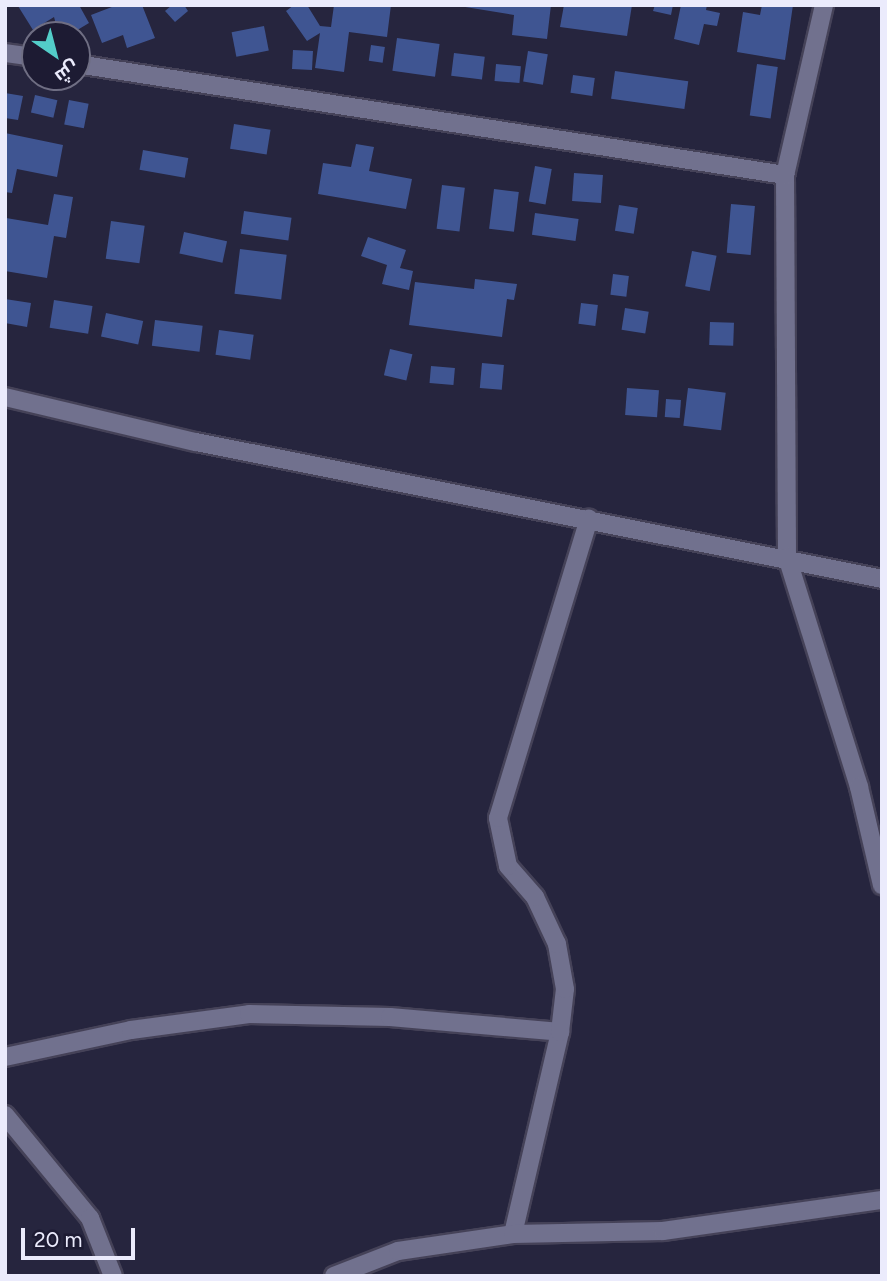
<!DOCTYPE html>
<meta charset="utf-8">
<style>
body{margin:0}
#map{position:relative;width:887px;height:1281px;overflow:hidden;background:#26253e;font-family:Figtree,Cairo,sans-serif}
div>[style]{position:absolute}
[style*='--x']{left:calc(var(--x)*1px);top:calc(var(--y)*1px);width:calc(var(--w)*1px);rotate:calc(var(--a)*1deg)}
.building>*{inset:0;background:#3f5592;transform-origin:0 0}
.roads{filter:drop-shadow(2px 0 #454258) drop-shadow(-2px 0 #454258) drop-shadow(0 2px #454258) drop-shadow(0 -2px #454258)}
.minor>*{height:18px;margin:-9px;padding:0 9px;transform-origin:9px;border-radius:9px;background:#71718e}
.tertiary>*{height:18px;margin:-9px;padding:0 9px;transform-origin:9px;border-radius:9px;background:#71718e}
span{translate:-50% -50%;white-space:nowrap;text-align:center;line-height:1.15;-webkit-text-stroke:7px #1d1b33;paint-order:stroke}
.frame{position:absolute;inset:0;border:7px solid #ebebfc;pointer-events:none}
.north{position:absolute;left:21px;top:21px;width:70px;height:70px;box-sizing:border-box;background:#1d1b33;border:2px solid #6f6e83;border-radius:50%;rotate:145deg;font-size:19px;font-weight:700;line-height:28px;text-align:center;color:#ebebfc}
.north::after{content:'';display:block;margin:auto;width:24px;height:32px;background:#53cdc9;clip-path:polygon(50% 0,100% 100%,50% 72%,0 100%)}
.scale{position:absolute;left:21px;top:1228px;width:114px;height:32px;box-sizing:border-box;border:4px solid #ebebfc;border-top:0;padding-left:9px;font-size:21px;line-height:24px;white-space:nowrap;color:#ebebfc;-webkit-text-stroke:5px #1d1b33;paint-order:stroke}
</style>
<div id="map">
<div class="building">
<div style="clip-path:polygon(79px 5px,89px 23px,69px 35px,59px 35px,54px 17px,33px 30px,18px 6px)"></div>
<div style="clip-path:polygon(117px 5px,142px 5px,155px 38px,127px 48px,123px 35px,102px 43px,91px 15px)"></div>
<div style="clip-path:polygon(172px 5px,184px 5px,188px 11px,175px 22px,165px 11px)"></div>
<div style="clip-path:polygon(294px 5px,307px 5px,320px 26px,331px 27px,334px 5px,391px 5px,387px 37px,349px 32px,344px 72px,315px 68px,320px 33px,307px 41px,286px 11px)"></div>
<div style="clip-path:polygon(453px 5px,551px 5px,547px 39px,512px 35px,514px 15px)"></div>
<div style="clip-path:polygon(564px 5px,632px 5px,627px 36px,560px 27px)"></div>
<div style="clip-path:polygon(655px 5px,673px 5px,671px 15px,653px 11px)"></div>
<div style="clip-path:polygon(681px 5px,707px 5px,706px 10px,720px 13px,717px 26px,704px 24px,699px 45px,674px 39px)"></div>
<div style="clip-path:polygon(762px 5px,793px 5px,785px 60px,737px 52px,743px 12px,760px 15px)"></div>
<div style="left:264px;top:26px;width:25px;height:33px;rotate:79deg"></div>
<div style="left:397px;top:38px;width:43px;height:33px;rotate:8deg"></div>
<div style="left:371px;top:45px;width:14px;height:16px;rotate:8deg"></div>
<div style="left:293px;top:50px;width:20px;height:19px;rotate:3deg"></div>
<div style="left:528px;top:51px;width:20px;height:31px;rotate:9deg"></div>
<div style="left:454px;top:53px;width:31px;height:23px;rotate:7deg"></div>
<div style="left:496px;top:64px;width:25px;height:17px;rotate:5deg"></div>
<div style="left:757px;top:64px;width:21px;height:52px;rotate:8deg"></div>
<div style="left:615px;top:71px;width:74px;height:28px;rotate:8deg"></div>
<div style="left:573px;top:75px;width:22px;height:18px;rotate:8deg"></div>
<div style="clip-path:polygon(5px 93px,23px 96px,18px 120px,5px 118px)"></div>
<div style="left:35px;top:95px;width:23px;height:18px;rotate:13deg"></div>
<div style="left:69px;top:100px;width:20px;height:25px;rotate:11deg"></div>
<div style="left:234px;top:124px;width:37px;height:25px;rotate:9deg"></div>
<div style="clip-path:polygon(5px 133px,63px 145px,57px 177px,17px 169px,12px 193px,5px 192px)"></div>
<div style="clip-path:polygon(356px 144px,374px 147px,369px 171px,412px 179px,406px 209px,318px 194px,323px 163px,351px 167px)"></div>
<div style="left:143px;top:150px;width:46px;height:20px;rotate:10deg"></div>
<div style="left:535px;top:166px;width:17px;height:36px;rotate:10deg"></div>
<div style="left:574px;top:173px;width:29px;height:28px;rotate:4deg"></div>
<div style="left:442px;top:185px;width:23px;height:44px;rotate:7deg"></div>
<div style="left:494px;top:189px;width:25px;height:40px;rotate:7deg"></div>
<div style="clip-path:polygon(54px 194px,73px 197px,66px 238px,54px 236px,47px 278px,5px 271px,6px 218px,48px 225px)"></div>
<div style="left:731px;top:204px;width:24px;height:49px;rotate:5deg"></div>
<div style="left:619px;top:205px;width:19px;height:26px;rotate:9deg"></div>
<div style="left:244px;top:211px;width:48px;height:23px;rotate:8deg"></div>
<div style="left:535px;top:213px;width:44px;height:22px;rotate:8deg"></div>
<div style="left:111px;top:221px;width:34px;height:38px;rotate:8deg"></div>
<div style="left:184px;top:232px;width:44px;height:22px;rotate:12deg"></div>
<div style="clip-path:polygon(368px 237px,406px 250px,400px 268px,413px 271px,409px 290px,382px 284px,387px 265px,361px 256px)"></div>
<div style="left:240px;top:249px;width:47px;height:45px;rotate:7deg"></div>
<div style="left:692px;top:251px;width:25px;height:36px;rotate:11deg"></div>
<div style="left:613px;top:274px;width:16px;height:21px;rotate:7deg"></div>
<div style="clip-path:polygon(475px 279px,517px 284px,514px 300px,507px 299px,502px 337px,409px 325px,415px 282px,474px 289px)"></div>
<div style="clip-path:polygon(5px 299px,31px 303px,27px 327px,5px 323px)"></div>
<div style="left:54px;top:300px;width:39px;height:28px;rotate:9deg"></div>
<div style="left:581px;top:303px;width:17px;height:21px;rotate:7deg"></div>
<div style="left:625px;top:308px;width:24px;height:22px;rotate:9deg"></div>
<div style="left:106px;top:313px;width:38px;height:24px;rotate:12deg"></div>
<div style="left:155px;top:320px;width:48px;height:26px;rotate:7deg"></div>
<div style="left:710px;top:322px;width:24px;height:23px;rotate:2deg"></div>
<div style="left:219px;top:330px;width:35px;height:25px;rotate:8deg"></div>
<div style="left:390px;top:349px;width:23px;height:27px;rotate:13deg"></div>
<div style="left:482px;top:363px;width:22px;height:25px;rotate:5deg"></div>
<div style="left:431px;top:366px;width:24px;height:17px;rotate:5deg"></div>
<div style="left:627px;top:388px;width:32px;height:27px;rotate:4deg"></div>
<div style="left:688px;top:388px;width:38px;height:38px;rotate:7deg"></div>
<div style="left:666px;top:399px;width:15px;height:18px;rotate:4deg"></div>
</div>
<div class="roads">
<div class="minor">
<div style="--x:824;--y:5;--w:174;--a:102.9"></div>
<div style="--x:785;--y:175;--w:382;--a:89.7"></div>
<div style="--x:787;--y:557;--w:241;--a:72.6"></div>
<div style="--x:859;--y:787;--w:101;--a:76.8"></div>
<div style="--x:5;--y:53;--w:30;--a:8"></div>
<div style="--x:77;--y:64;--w:717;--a:8.91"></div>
<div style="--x:5;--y:1057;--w:129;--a:-12.1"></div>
<div style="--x:131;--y:1030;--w:119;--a:-7.7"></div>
<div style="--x:249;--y:1014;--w:141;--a:1.2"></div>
<div style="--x:390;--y:1017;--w:171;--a:5"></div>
<div style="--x:5;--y:1115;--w:134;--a:50.5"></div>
<div style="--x:90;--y:1218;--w:62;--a:68.4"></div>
<div style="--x:513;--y:1234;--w:207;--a:-76.9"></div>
<div style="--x:560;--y:1032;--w:43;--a:-83.4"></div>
<div style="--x:565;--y:989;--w:46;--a:-100.1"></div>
<div style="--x:557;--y:944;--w:52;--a:-115.1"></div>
<div style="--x:535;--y:897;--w:41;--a:-131.1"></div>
<div style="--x:508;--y:866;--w:49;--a:-101.8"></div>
<div style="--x:498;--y:818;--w:313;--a:-73.1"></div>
<div style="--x:334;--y:1276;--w:69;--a:-21.3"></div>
<div style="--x:398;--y:1251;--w:116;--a:-8.4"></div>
<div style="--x:513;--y:1234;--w:150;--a:-1.1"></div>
<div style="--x:663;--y:1231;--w:221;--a:-8.1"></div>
</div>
<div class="tertiary">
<div style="--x:5;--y:397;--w:196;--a:13.3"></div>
<div style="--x:196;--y:442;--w:700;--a:11.29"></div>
</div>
</div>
<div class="frame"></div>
<div class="north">ش</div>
<div class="scale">20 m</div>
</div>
